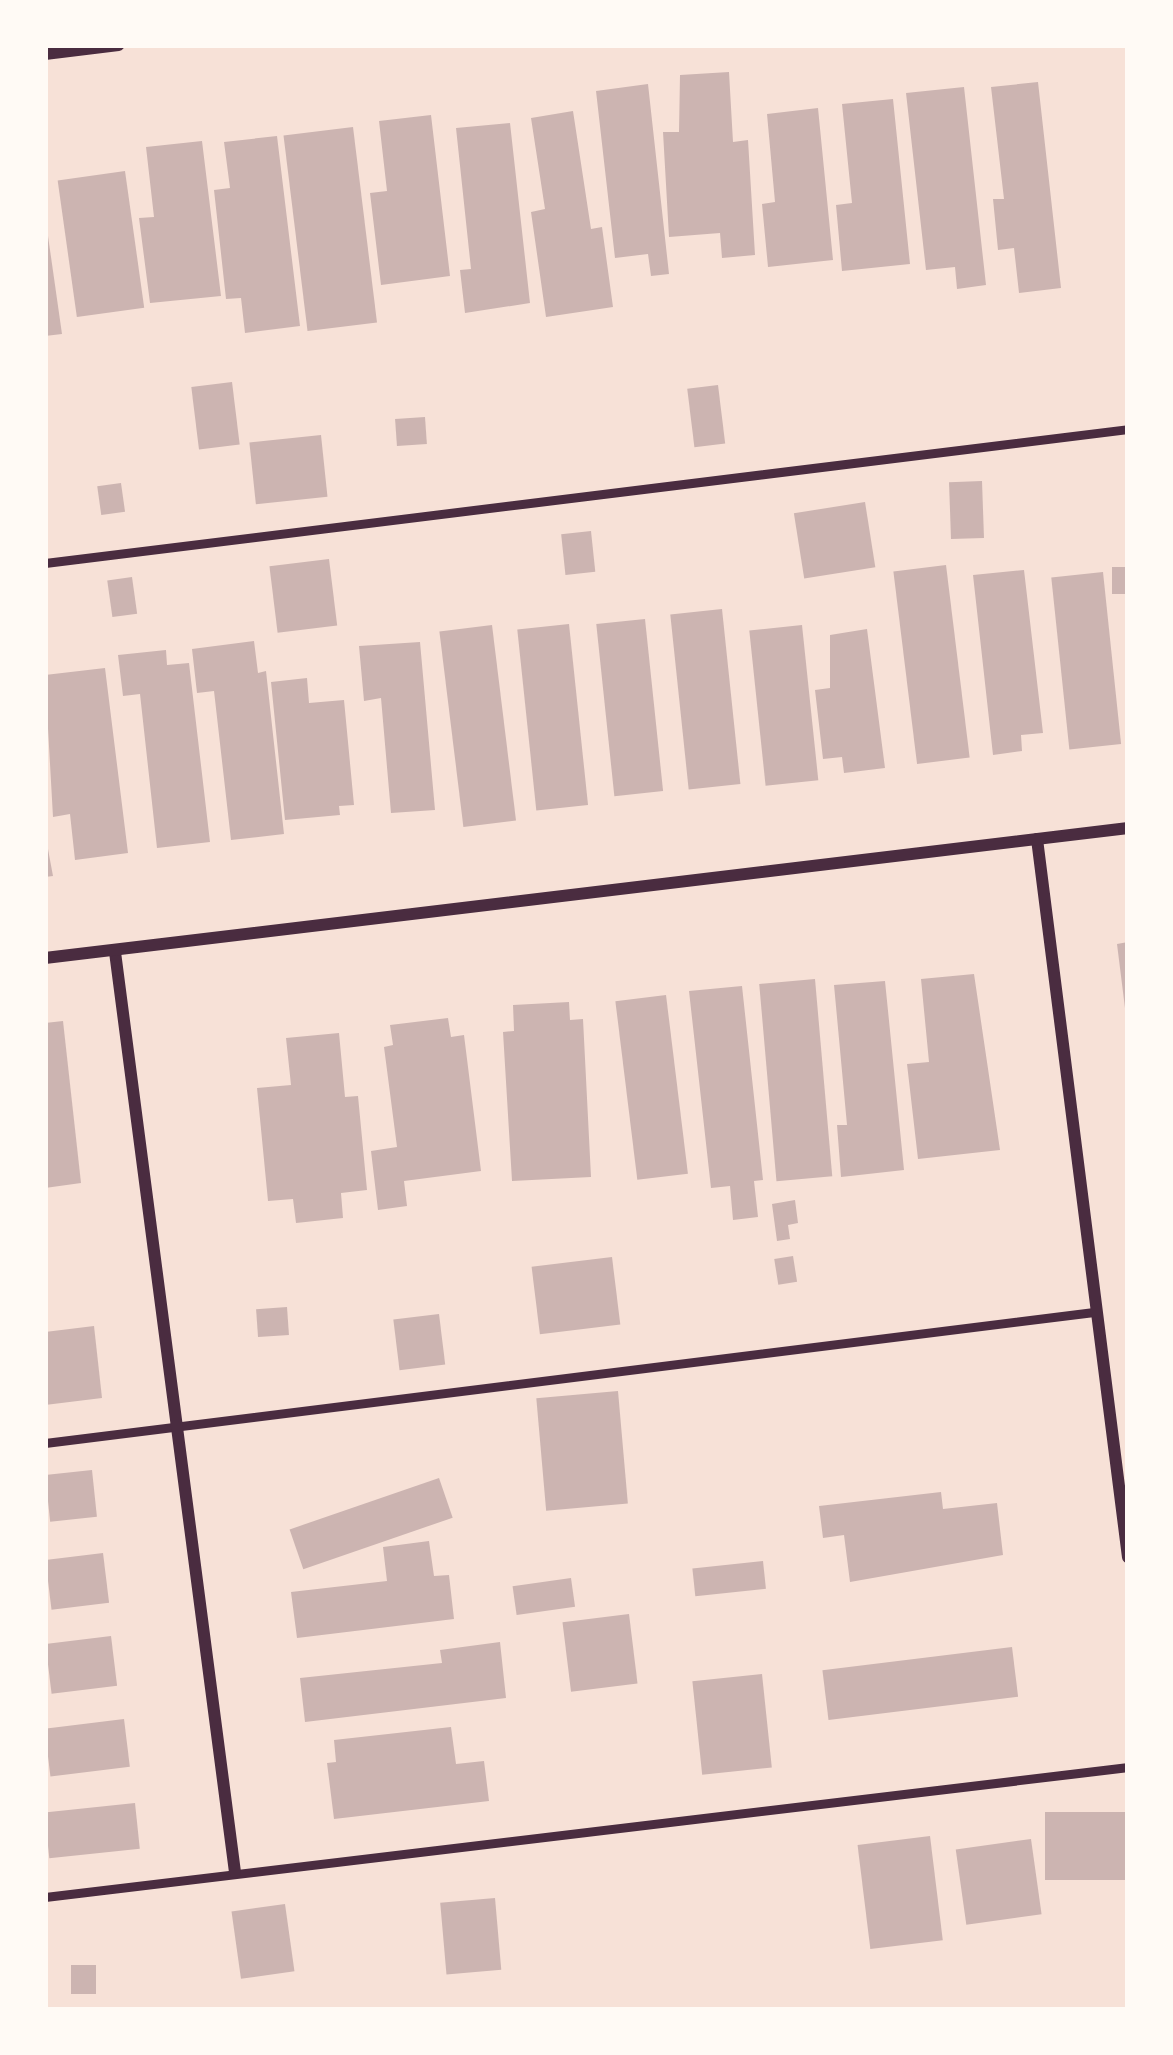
<!DOCTYPE html>
<style>
body{margin:0}
#map{position:relative;width:1173px;height:2055px;overflow:hidden;background:#f7e1d7;font-family:"Titillium Web",sans-serif}
div>[style]{position:absolute}
[style*='--x']{left:calc(var(--x)*1px);top:calc(var(--y)*1px);width:calc(var(--w)*1px);rotate:calc(var(--a)*1deg)}
.building>*{inset:0;background:#ccb4b1;transform-origin:0 0}
.service>*{height:9px;margin:-4.5px;padding:0 4.5px;transform-origin:4.5px;border-radius:4.5px;background:#4a2c40}
.minor>*{height:12px;margin:-6px;padding:0 6px;transform-origin:6px;border-radius:6px;background:#4a2c40}
span{translate:-50% -50%;white-space:nowrap;text-align:center;line-height:1.15;-webkit-text-stroke:10px #fffaf5;paint-order:stroke}
.frame{position:absolute;inset:0;border:48px solid #fffaf5;pointer-events:none}
</style>
<div id="map">
<div class="building">
<div style="clip-path:polygon(729px 72px,733px 142px,748px 140px,755px 255px,722px 258px,720px 233px,669px 237px,663px 132px,679px 132px,680px 75px)"></div>
<div style="clip-path:polygon(1038px 82px,1061px 288px,1019px 293px,1014px 248px,998px 250px,993px 199px,1004px 199px,991px 87px)"></div>
<div style="clip-path:polygon(648px 84px,669px 274px,651px 276px,648px 254px,615px 258px,596px 91px)"></div>
<div style="clip-path:polygon(964px 87px,986px 285px,957px 289px,955px 267px,926px 270px,906px 93px)"></div>
<div style="clip-path:polygon(893px 99px,910px 264px,842px 271px,836px 205px,852px 203px,842px 104px)"></div>
<div style="clip-path:polygon(818px 108px,833px 260px,768px 267px,762px 204px,775px 202px,767px 114px)"></div>
<div style="clip-path:polygon(573px 111px,591px 229px,602px 227px,613px 307px,546px 317px,531px 212px,545px 209px,531px 118px)"></div>
<div style="clip-path:polygon(431px 115px,450px 276px,381px 285px,370px 193px,387px 191px,379px 121px)"></div>
<div style="clip-path:polygon(510px 123px,530px 303px,465px 313px,460px 270px,471px 269px,456px 128px)"></div>
<div style="left:353px;top:127px;width:197px;height:70px;rotate:83deg"></div>
<div style="clip-path:polygon(277px 136px,300px 326px,245px 333px,241px 298px,226px 299px,214px 190px,230px 188px,224px 142px)"></div>
<div style="clip-path:polygon(202px 141px,221px 296px,150px 303px,139px 218px,154px 217px,146px 147px)"></div>
<div style="left:125px;top:171px;width:138px;height:68px;rotate:82deg"></div>
<div style="clip-path:polygon(45px 215px,62px 334px,45px 336px)"></div>
<div style="left:232px;top:382px;width:63px;height:41px;rotate:83deg"></div>
<div style="left:718px;top:385px;width:59px;height:31px;rotate:83deg"></div>
<div style="left:425px;top:417px;width:27px;height:30px;rotate:86deg"></div>
<div style="left:321px;top:435px;width:62px;height:72px;rotate:84deg"></div>
<div style="left:982px;top:481px;width:57px;height:33px;rotate:88deg"></div>
<div style="left:121px;top:483px;width:29px;height:24px;rotate:82deg"></div>
<div style="left:865px;top:502px;width:66px;height:72px;rotate:81deg"></div>
<div style="left:591px;top:531px;width:41px;height:30px;rotate:84deg"></div>
<div style="left:329px;top:559px;width:67px;height:60px;rotate:83deg"></div>
<div style="left:946px;top:565px;width:194px;height:53px;rotate:83deg"></div>
<div style="left:1128px;top:567px;width:27px;height:16px;rotate:90deg"></div>
<div style="clip-path:polygon(1024px 570px,1043px 733px,1021px 735px,1022px 751px,993px 755px,973px 575px)"></div>
<div style="left:1103px;top:572px;width:173px;height:52px;rotate:84deg"></div>
<div style="left:132px;top:577px;width:37px;height:25px;rotate:82deg"></div>
<div style="left:722px;top:609px;width:176px;height:52px;rotate:84deg"></div>
<div style="left:645px;top:619px;width:173px;height:49px;rotate:84deg"></div>
<div style="left:569px;top:624px;width:182px;height:52px;rotate:84deg"></div>
<div style="left:492px;top:625px;width:197px;height:53px;rotate:83deg"></div>
<div style="left:802px;top:625px;width:156px;height:53px;rotate:84deg"></div>
<div style="clip-path:polygon(867px 629px,885px 768px,844px 773px,842px 757px,823px 759px,815px 690px,830px 688px,830px 635px)"></div>
<div style="clip-path:polygon(254px 641px,258px 673px,266px 671px,284px 834px,231px 840px,214px 691px,197px 693px,192px 649px)"></div>
<div style="clip-path:polygon(420px 642px,435px 810px,391px 813px,381px 698px,364px 701px,359px 646px)"></div>
<div style="clip-path:polygon(166px 650px,167px 665px,189px 663px,210px 842px,157px 848px,140px 694px,123px 696px,118px 655px)"></div>
<div style="clip-path:polygon(105px 668px,128px 853px,75px 860px,70px 814px,53px 817px,45px 675px)"></div>
<div style="clip-path:polygon(307px 678px,309px 703px,344px 700px,354px 805px,339px 806px,340px 815px,285px 820px,271px 682px)"></div>
<div style="clip-path:polygon(45px 833px,53px 876px,45px 877px)"></div>
<div style="clip-path:polygon(1128px 942px,1128px 1008px,1125px 1008px,1117px 944px)"></div>
<div style="clip-path:polygon(974px 974px,1000px 1150px,918px 1159px,907px 1064px,929px 1062px,921px 979px)"></div>
<div style="left:815px;top:979px;width:198px;height:56px;rotate:85deg"></div>
<div style="clip-path:polygon(885px 981px,904px 1170px,841px 1177px,837px 1125px,847px 1125px,834px 985px)"></div>
<div style="clip-path:polygon(742px 986px,763px 1180px,754px 1181px,758px 1217px,733px 1220px,730px 1186px,711px 1188px,689px 991px)"></div>
<div style="left:666px;top:995px;width:180px;height:51px;rotate:83deg"></div>
<div style="clip-path:polygon(569px 1002px,570px 1020px,583px 1019px,591px 1177px,512px 1181px,503px 1032px,514px 1031px,513px 1005px)"></div>
<div style="clip-path:polygon(448px 1018px,451px 1037px,464px 1035px,481px 1171px,404px 1181px,407px 1206px,378px 1210px,371px 1151px,397px 1147px,384px 1047px,393px 1045px,390px 1025px)"></div>
<div style="clip-path:polygon(63px 1021px,81px 1183px,45px 1188px,45px 1023px)"></div>
<div style="clip-path:polygon(339px 1033px,345px 1097px,358px 1096px,367px 1190px,341px 1193px,343px 1218px,296px 1223px,293px 1199px,268px 1201px,257px 1088px,291px 1085px,286px 1038px)"></div>
<div style="clip-path:polygon(795px 1200px,798px 1223px,788px 1225px,790px 1239px,777px 1241px,772px 1204px)"></div>
<div style="left:793px;top:1256px;width:26px;height:19px;rotate:81deg"></div>
<div style="left:612px;top:1257px;width:68px;height:81px;rotate:83deg"></div>
<div style="left:287px;top:1307px;width:28px;height:31px;rotate:86deg"></div>
<div style="left:439px;top:1314px;width:51px;height:46px;rotate:83deg"></div>
<div style="clip-path:polygon(94px 1326px,102px 1398px,45px 1405px,45px 1332px)"></div>
<div style="left:618px;top:1391px;width:113px;height:82px;rotate:85deg"></div>
<div style="left:92px;top:1470px;width:47px;height:47px;rotate:84deg"></div>
<div style="left:439px;top:1478px;width:42px;height:158px;rotate:71deg"></div>
<div style="clip-path:polygon(941px 1492px,943px 1509px,997px 1503px,1003px 1555px,850px 1582px,844px 1535px,823px 1538px,819px 1506px)"></div>
<div style="clip-path:polygon(429px 1541px,434px 1576px,449px 1575px,454px 1619px,297px 1638px,291px 1592px,387px 1581px,383px 1547px)"></div>
<div style="left:103px;top:1553px;width:50px;height:58px;rotate:83deg"></div>
<div style="left:763px;top:1561px;width:28px;height:71px;rotate:84deg"></div>
<div style="left:571px;top:1578px;width:29px;height:59px;rotate:82deg"></div>
<div style="left:629px;top:1614px;width:70px;height:67px;rotate:83deg"></div>
<div style="left:111px;top:1636px;width:50px;height:66px;rotate:83deg"></div>
<div style="clip-path:polygon(500px 1642px,506px 1698px,305px 1722px,300px 1678px,442px 1663px,440px 1650px)"></div>
<div style="left:1012px;top:1647px;width:50px;height:191px;rotate:83deg"></div>
<div style="left:762px;top:1674px;width:94px;height:70px;rotate:84deg"></div>
<div style="left:124px;top:1719px;width:48px;height:80px;rotate:83deg"></div>
<div style="clip-path:polygon(451px 1727px,456px 1764px,484px 1761px,489px 1801px,334px 1819px,327px 1763px,336px 1762px,334px 1740px)"></div>
<div style="left:135px;top:1803px;width:46px;height:91px;rotate:84deg"></div>
<div style="left:1128px;top:1812px;width:68px;height:83px;rotate:90deg"></div>
<div style="left:930px;top:1836px;width:105px;height:73px;rotate:83deg"></div>
<div style="left:1031px;top:1839px;width:76px;height:76px;rotate:82deg"></div>
<div style="left:495px;top:1898px;width:72px;height:55px;rotate:85deg"></div>
<div style="left:285px;top:1904px;width:68px;height:54px;rotate:82deg"></div>
<div style="left:71px;top:1965px;width:25px;height:29px"></div>
</div>
<div class="service">
<div style="--x:45;--y:563;--w:1091;--a:-7.05"></div>
<div style="--x:45;--y:1443;--w:1057;--a:-7.12"></div>
<div style="--x:45;--y:1897;--w:1091;--a:-6.84"></div>
</div>
<div class="minor">
<div style="--x:45;--y:54;--w:74;--a:-7"></div>
<div style="--x:1037;--y:839;--w:724;--a:82.78"></div>
<div style="--x:115;--y:952;--w:928;--a:82.57"></div>
<div style="--x:45;--y:958;--w:1091;--a:-6.84"></div>
</div>
<div class="frame"></div>
</div>
